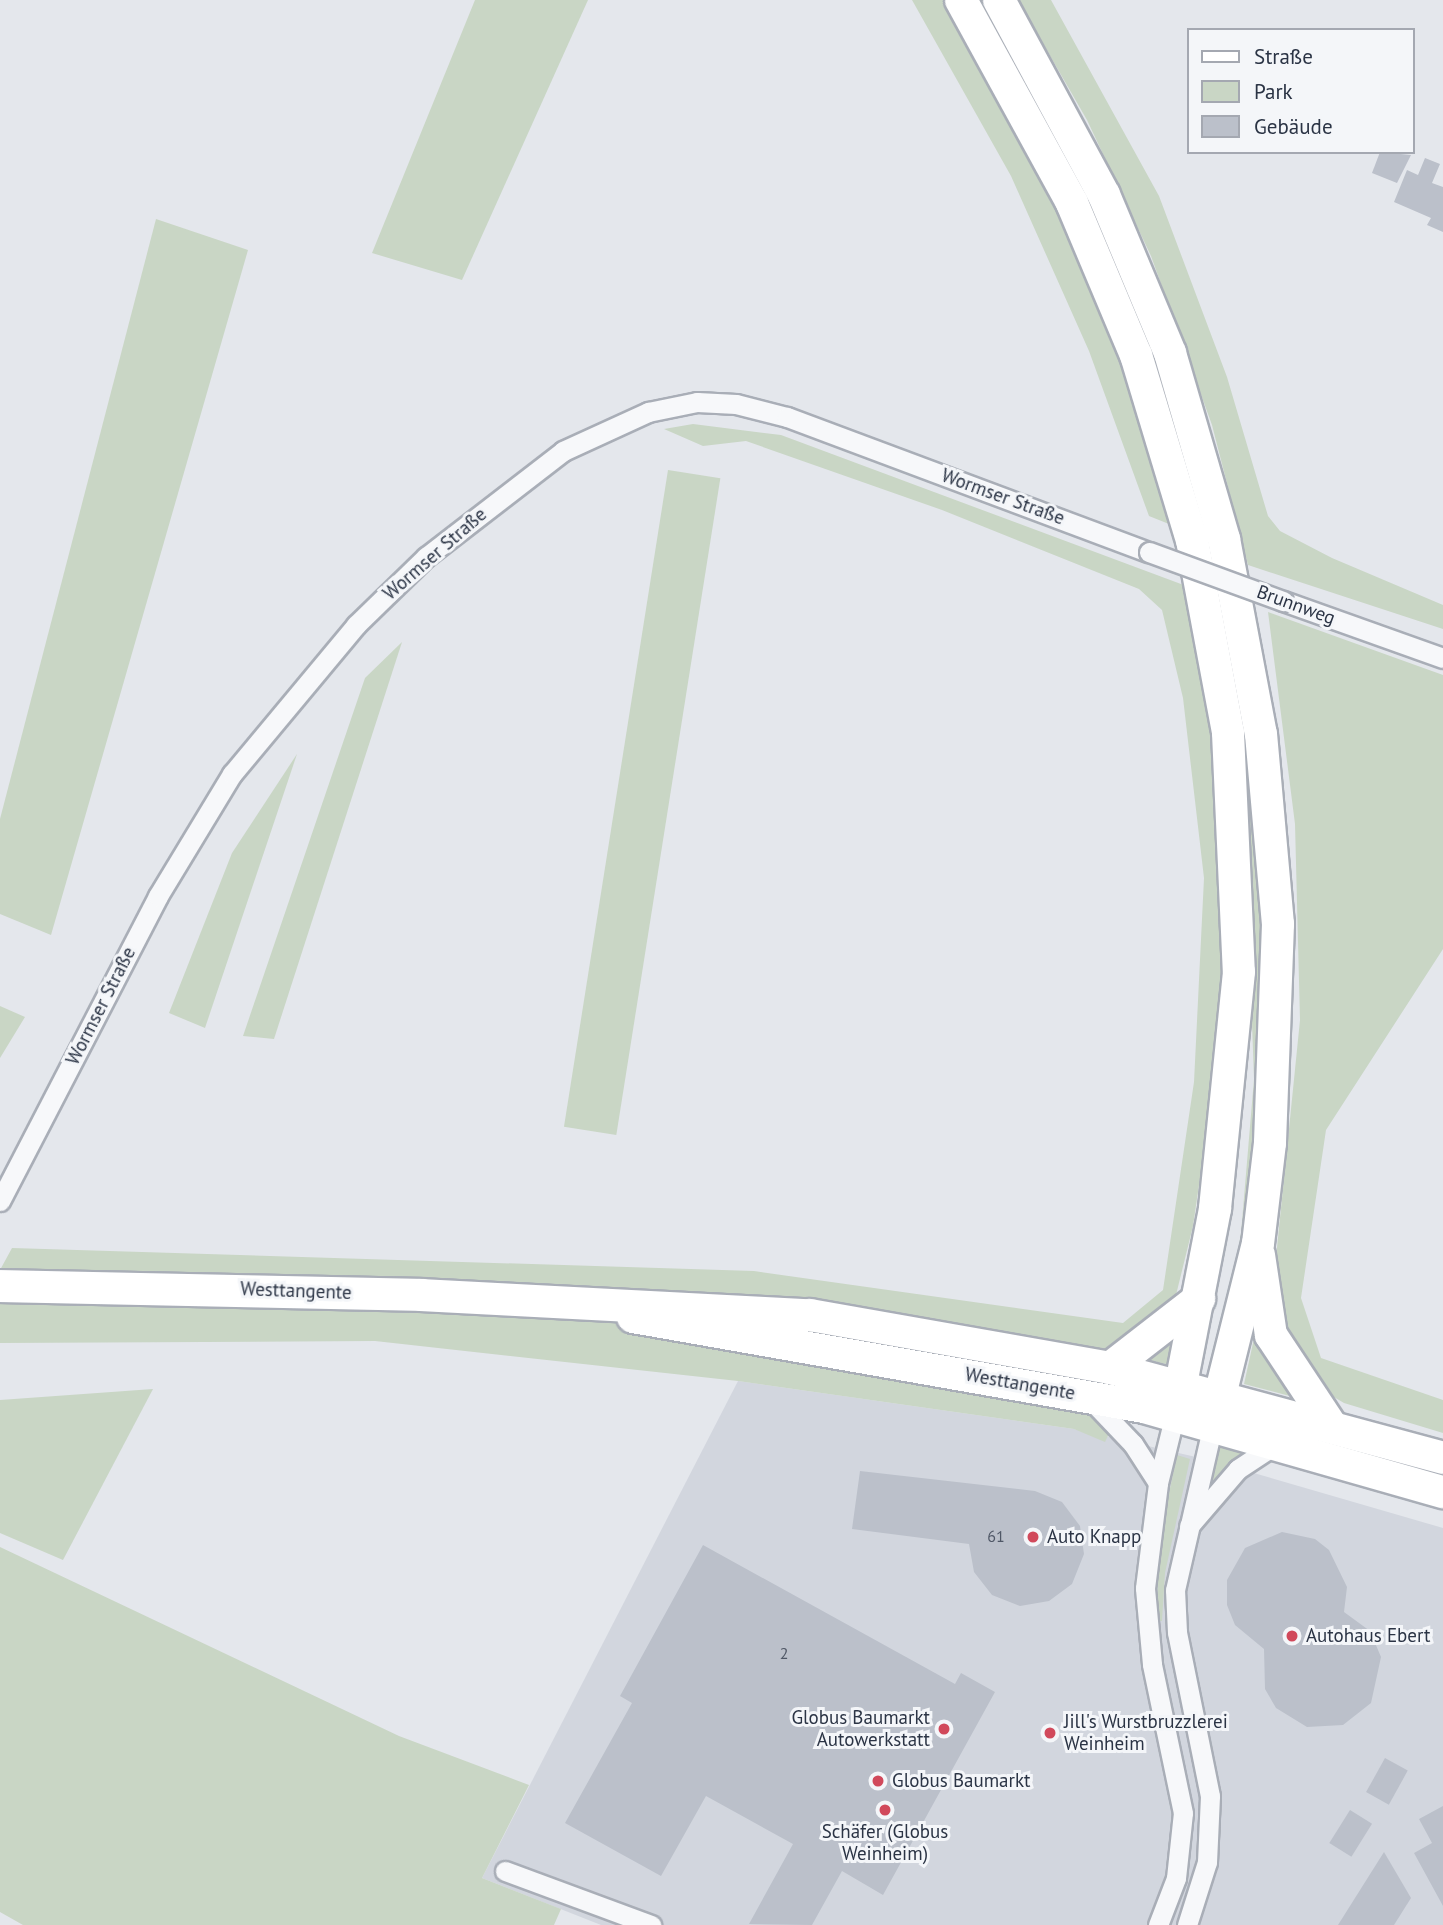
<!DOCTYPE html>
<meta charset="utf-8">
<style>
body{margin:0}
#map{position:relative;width:1443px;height:1925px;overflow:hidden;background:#e4e7ec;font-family:"PT Sans",sans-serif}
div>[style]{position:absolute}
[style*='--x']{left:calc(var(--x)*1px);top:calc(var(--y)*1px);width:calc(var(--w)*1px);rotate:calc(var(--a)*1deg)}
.built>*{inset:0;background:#d2d6de}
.green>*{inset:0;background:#c9d6c5;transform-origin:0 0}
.building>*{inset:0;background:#bbc0ca;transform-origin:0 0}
.roads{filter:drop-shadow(2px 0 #a9aeb7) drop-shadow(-2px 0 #a9aeb7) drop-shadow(0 2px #a9aeb7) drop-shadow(0 -2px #a9aeb7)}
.minor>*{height:19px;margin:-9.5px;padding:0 9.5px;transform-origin:9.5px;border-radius:9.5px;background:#f7f8fa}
.primary>*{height:32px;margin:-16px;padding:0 16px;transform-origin:16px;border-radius:16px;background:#fff}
.bridges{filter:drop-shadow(2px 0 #a9aeb7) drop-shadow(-2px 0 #a9aeb7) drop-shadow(0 2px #a9aeb7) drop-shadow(0 -2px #a9aeb7)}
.minor-bridge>*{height:19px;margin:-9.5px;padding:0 9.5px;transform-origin:9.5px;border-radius:9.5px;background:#f7f8fa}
.dots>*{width:19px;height:19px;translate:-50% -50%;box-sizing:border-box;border:4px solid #f4f6f9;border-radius:50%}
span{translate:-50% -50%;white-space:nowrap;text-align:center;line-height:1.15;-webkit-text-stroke:6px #f4f6f9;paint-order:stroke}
.number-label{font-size:16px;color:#4f5766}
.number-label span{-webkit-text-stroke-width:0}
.street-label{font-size:19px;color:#2b3445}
.poi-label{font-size:19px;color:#2b3445}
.left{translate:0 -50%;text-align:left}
.right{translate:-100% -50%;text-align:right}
.legend{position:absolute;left:1187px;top:28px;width:228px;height:126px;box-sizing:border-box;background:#f4f6f9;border:2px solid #a4a8b1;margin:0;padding:9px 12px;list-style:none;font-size:21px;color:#2b3445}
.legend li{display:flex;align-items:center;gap:14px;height:35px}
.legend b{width:35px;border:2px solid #a4a8b1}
</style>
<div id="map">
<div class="built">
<div style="clip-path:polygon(738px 1381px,1074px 1429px,1209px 1460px,1443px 1528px,1443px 1925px,601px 1925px,482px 1878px)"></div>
</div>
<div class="green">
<div style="clip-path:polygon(475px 0,588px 0,462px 280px,372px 253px)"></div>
<div style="clip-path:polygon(912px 0,947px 0,1078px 233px,1179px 528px,1149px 516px,1089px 351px,1011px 176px)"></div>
<div style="clip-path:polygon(1018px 0,1051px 0,1159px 196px,1227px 377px,1268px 516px,1280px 531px,1332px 558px,1443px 605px,1443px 629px,1248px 565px,1212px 425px,1151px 256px,1087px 120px)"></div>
<div style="clip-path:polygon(156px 219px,248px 250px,51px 935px,0 914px,0 819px)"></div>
<div style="clip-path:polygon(693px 424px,781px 435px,1189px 587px,1223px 754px,1224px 1015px,1193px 1226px,1176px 1295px,1146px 1358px,1177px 1333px,1170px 1365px,1145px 1359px,1105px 1442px,1074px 1429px,738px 1381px,375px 1341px,0 1343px,0 1270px,12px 1248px,754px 1271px,1123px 1323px,1163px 1290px,1194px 1082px,1204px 878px,1183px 698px,1162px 610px,1139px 589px,942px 510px,746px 441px,703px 446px,664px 429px)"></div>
<div style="left:668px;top:470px;width:53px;height:665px;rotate:9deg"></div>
<div style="clip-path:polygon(1268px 612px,1443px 675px,1443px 949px,1326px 1130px,1301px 1298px,1321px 1358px,1443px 1400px,1443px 1433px,1344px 1403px,1312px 1384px,1288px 1355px,1272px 1297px,1300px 1020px,1295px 824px)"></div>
<div style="clip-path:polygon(1228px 636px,1250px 748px,1263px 904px,1263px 1036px,1248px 1232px,1221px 1352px,1241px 1233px,1254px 1079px,1241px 714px)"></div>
<div style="clip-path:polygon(402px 642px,274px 1039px,243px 1036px,365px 678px)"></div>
<div style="clip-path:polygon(297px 754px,205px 1028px,169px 1013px,232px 853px)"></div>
<div style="clip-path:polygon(0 1006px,25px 1017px,0 1058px)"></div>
<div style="clip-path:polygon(1257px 1325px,1305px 1400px,1244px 1384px)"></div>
<div style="clip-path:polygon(153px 1389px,63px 1560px,0 1533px,0 1400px)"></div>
<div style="clip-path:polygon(1220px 1442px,1251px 1451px,1209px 1487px,1207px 1486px)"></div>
<div style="clip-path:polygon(1177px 1455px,1190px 1459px,1165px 1573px,1162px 1621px,1156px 1621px,1160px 1536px)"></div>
<div style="clip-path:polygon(0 1547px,399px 1736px,529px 1785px,482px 1878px,561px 1909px,554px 1925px,23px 1925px,0 1912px)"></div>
</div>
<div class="building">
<div style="clip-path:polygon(1380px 152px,1411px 155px,1397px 183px,1372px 173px)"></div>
<div style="clip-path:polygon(1425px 158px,1440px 164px,1432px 183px,1443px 187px,1443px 232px,1427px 225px,1431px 218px,1394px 202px,1407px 170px,1418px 175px)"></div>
<div style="clip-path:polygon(860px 1471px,1035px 1491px,1062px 1502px,1080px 1526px,1084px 1554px,1072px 1584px,1049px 1601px,1020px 1606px,992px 1595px,974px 1572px,969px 1544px,852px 1529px)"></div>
<div style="clip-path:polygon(1282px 1532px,1315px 1539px,1329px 1550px,1347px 1587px,1344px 1612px,1370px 1631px,1381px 1657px,1371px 1703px,1343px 1725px,1307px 1727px,1276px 1708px,1265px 1689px,1264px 1649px,1235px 1625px,1227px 1605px,1227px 1580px,1245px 1548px)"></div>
<div style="clip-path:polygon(703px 1545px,955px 1684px,961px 1673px,995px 1692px,883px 1895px,842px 1871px,812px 1925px,749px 1924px,793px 1844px,706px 1796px,661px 1876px,565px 1823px,632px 1703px,620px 1696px)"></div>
<div style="left:1385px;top:1758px;width:26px;height:39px;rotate:29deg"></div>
<div style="clip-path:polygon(1443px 1806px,1443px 1906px,1414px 1853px,1432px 1843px,1419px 1819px)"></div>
<div style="left:1350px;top:1810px;width:26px;height:39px;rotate:32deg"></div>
<div style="clip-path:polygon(1384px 1852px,1411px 1898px,1394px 1925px,1338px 1925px)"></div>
</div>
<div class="roads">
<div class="minor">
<div style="--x:1283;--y:601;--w:170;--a:19.6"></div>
<div style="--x:0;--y:1201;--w:343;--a:-62.6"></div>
<div style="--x:158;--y:896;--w:143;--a:-58.8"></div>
<div style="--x:232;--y:774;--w:194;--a:-50.2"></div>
<div style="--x:356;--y:625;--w:98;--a:-44.2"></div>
<div style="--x:426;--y:557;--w:173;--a:-37.7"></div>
<div style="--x:563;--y:451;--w:94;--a:-24.6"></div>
<div style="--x:648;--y:412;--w:50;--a:-11.5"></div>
<div style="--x:697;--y:402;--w:39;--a:3"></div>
<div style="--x:736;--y:404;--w:53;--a:14.3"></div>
<div style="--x:787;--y:417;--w:386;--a:20.5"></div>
<div style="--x:1090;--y:1399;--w:62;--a:46.3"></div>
<div style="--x:1133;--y:1444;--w:46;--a:57.3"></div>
<div style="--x:1189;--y:1526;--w:75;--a:-49.3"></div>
<div style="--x:1238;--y:1469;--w:49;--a:-33.4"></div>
<div style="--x:505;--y:1871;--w:156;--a:20.3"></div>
<div style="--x:1158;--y:1925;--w:50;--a:-69"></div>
<div style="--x:1176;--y:1878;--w:65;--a:-83.9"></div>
<div style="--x:1183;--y:1813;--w:152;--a:-101.8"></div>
<div style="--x:1152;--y:1664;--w:76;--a:-95.3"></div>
<div style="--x:1145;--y:1588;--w:106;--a:-82.9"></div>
<div style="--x:1158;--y:1483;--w:71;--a:-76.2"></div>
<div style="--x:1187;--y:1925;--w:66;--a:-72.4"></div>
<div style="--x:1207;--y:1862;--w:66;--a:-87.4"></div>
<div style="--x:1210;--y:1796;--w:167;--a:-101.4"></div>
<div style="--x:1177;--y:1632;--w:42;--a:-92.7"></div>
<div style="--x:1175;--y:1590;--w:170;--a:-77.1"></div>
</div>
<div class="primary">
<div style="--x:961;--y:0;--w:231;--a:61.3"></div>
<div style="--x:1072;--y:203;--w:165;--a:67.2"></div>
<div style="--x:1136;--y:355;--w:193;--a:73.2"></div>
<div style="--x:1192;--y:540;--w:196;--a:79.4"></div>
<div style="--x:1228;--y:733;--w:239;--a:87.4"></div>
<div style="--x:1239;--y:972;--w:238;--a:95.8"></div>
<div style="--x:1215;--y:1209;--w:209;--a:101"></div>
<div style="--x:999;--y:0;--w:221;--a:61.7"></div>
<div style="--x:1104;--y:195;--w:171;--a:67.3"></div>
<div style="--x:1170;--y:353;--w:194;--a:73.8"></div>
<div style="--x:1224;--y:539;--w:198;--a:79.3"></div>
<div style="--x:1261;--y:734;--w:191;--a:84.9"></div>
<div style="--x:1278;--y:924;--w:219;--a:92.1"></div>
<div style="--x:1270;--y:1143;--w:101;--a:96.8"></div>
<div style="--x:1258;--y:1243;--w:187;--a:104"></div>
<div style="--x:1259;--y:1255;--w:81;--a:81.5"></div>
<div style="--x:1271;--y:1335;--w:107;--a:56.5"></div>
<div style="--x:0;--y:1286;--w:422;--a:1.2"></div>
<div style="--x:422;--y:1295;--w:389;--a:3"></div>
<div style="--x:810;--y:1315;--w:305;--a:10"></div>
<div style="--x:1110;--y:1368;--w:345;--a:15.1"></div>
<div style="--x:633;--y:1317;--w:519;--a:9.99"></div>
<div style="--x:1144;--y:1407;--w:311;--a:15.9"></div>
<div style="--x:1110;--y:1368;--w:113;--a:-37.8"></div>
</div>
</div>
<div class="bridges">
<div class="minor-bridge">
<div style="--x:1149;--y:552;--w:143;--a:20.1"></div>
</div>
</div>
<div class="dots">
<div style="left:1033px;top:1537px;background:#d1495b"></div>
<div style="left:1292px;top:1636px;background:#d1495b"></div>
<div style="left:944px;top:1729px;background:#d1495b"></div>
<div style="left:1050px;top:1733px;background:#d1495b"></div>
<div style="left:878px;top:1781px;background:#d1495b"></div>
<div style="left:885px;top:1810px;background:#d1495b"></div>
</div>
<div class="number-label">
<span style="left:996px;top:1536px">61</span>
<span style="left:784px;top:1653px">2</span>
</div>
<div class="street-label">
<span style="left:1003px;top:497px;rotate:20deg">Wormser Straße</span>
<span style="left:435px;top:554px;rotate:-41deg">Wormser Straße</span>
<span style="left:1296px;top:605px;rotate:20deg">Brunnweg</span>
<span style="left:101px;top:1006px;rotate:-63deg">Wormser Straße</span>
<span style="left:296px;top:1291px;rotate:2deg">Westtangente</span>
<span style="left:1020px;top:1384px;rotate:10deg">Westtangente</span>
</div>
<div class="poi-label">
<span class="left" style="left:1047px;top:1537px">Auto Knapp</span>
<span class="left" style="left:1306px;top:1636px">Autohaus Ebert</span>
<span class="right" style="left:930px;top:1729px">Globus Baumarkt<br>Autowerkstatt</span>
<span class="left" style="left:1064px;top:1733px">Jill's Wurstbruzzlerei<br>Weinheim</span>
<span class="left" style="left:892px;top:1781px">Globus Baumarkt</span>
<span style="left:885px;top:1843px">Schäfer (Globus<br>Weinheim)</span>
</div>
<ul class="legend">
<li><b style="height:9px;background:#fff"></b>Straße</li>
<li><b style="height:19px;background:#c9d6c5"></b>Park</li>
<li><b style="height:19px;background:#bbc0ca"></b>Gebäude</li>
</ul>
</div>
